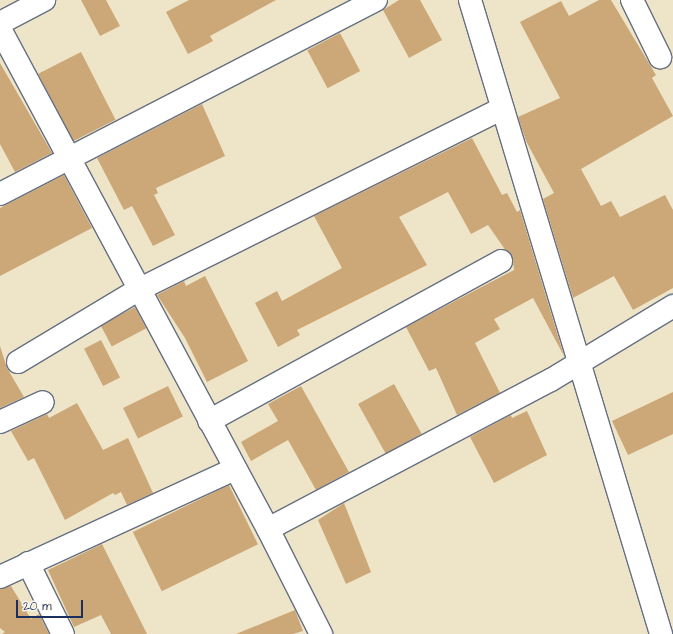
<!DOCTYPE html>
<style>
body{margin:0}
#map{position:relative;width:673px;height:634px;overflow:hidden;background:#eee5c8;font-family:"Architects Daughter",sans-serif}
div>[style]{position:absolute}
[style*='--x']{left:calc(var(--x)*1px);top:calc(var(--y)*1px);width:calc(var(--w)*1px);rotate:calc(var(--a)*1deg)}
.building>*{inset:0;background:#cca777;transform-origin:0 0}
.roads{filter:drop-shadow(1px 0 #656f83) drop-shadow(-1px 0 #656f83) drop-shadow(0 1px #656f83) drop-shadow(0 -1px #656f83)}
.minor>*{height:22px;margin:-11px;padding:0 11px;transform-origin:11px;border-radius:11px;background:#fff}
span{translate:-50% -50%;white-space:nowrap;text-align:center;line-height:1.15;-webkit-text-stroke:4px #fbf7ec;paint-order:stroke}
.scale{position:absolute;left:16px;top:600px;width:67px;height:18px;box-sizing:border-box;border:2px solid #1b2f5e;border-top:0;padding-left:5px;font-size:12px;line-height:14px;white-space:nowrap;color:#1b2f5e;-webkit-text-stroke:3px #fbf7ec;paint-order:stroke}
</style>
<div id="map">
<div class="building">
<div style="clip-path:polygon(81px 0,106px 0,120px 26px,100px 36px)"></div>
<div style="clip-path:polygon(189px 0,276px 0,210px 36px,213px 41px,188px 54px,166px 12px)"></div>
<div style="clip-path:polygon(399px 0,420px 0,442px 40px,409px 58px,383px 10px)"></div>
<div style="clip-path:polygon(599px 0,611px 0,656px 75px,652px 78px,673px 116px,581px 169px,601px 206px,611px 201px,620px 217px,665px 195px,673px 210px,673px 288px,633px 310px,614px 276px,573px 298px,543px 199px,554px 193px,526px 141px,518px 117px,560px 98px,520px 22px,561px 1px,569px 16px)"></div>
<div style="left:340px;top:33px;width:43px;height:37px;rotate:62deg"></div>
<div style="left:81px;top:52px;width:76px;height:48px;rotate:63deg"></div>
<div style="clip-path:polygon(0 63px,52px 153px,15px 172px,0 144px)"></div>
<div style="clip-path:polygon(202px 104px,225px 156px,156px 188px,158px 193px,154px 195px,175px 235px,153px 246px,132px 206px,124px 210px,97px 158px)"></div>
<div style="clip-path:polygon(472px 138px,502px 195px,507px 193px,517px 212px,520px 210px,564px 356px,533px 298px,494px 319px,500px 329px,475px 343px,500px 393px,457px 415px,436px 368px,429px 371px,406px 327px,514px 270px,513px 261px,488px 225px,471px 234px,448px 192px,399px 217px,427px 265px,297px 330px,300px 335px,278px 347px,255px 303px,277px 291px,282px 301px,342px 268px,314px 216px)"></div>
<div style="clip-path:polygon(64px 175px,92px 228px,0 276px,0 208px)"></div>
<div style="clip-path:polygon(205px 276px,248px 361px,207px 382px,185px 338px,157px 295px,184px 281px,186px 286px)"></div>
<div style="left:135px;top:307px;width:24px;height:39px;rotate:62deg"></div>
<div style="left:101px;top:340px;width:42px;height:19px;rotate:63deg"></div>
<div style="clip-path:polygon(0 346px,7px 368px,24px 397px,0 408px)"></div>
<div style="left:394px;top:384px;width:57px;height:41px;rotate:61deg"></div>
<div style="left:168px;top:386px;width:34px;height:50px;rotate:64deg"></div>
<div style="clip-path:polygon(301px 386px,349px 472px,316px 490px,288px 440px,251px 461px,241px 442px,278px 421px,268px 404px)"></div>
<div style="clip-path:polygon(673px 392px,673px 434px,628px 455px,612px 421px)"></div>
<div style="clip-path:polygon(77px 403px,103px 450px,128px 438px,153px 493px,127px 505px,121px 492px,115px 495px,113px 493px,65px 520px,34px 458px,28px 461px,11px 431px,47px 414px,49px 418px)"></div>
<div style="clip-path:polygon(527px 411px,547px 455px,494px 483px,470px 437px,511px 415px,512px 418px)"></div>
<div style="left:229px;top:485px;width:66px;height:107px;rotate:64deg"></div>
<div style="clip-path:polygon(344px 503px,371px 572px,346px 584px,318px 520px)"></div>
<div style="clip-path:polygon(102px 544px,147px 634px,111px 634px,101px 615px,74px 627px,48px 570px)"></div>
<div style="clip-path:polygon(11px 586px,31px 619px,39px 614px,49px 634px,2px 634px,5px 632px,0 628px,0 589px)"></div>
<div style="clip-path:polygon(295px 610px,303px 631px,293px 634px,236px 634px)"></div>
</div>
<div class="roads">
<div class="minor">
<div style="--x:470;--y:0;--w:662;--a:73.23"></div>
<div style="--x:632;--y:0;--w:64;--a:63.8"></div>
<div style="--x:0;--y:23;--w:50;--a:-27.6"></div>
<div style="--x:0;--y:29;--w:567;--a:61.81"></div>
<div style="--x:268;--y:529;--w:320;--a:-27.8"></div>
<div style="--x:551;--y:380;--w:143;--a:-31.2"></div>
<div style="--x:0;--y:194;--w:423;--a:-27.3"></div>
<div style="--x:18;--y:362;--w:140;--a:-31"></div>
<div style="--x:138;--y:290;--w:406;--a:-26.5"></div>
<div style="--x:209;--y:421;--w:333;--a:-28.7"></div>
<div style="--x:0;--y:422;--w:47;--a:-24.9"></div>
<div style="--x:268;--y:529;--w:118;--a:63.2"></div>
<div style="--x:28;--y:563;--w:79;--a:63.8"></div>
<div style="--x:0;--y:577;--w:259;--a:-24.7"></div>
</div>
</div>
<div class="scale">20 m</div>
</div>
